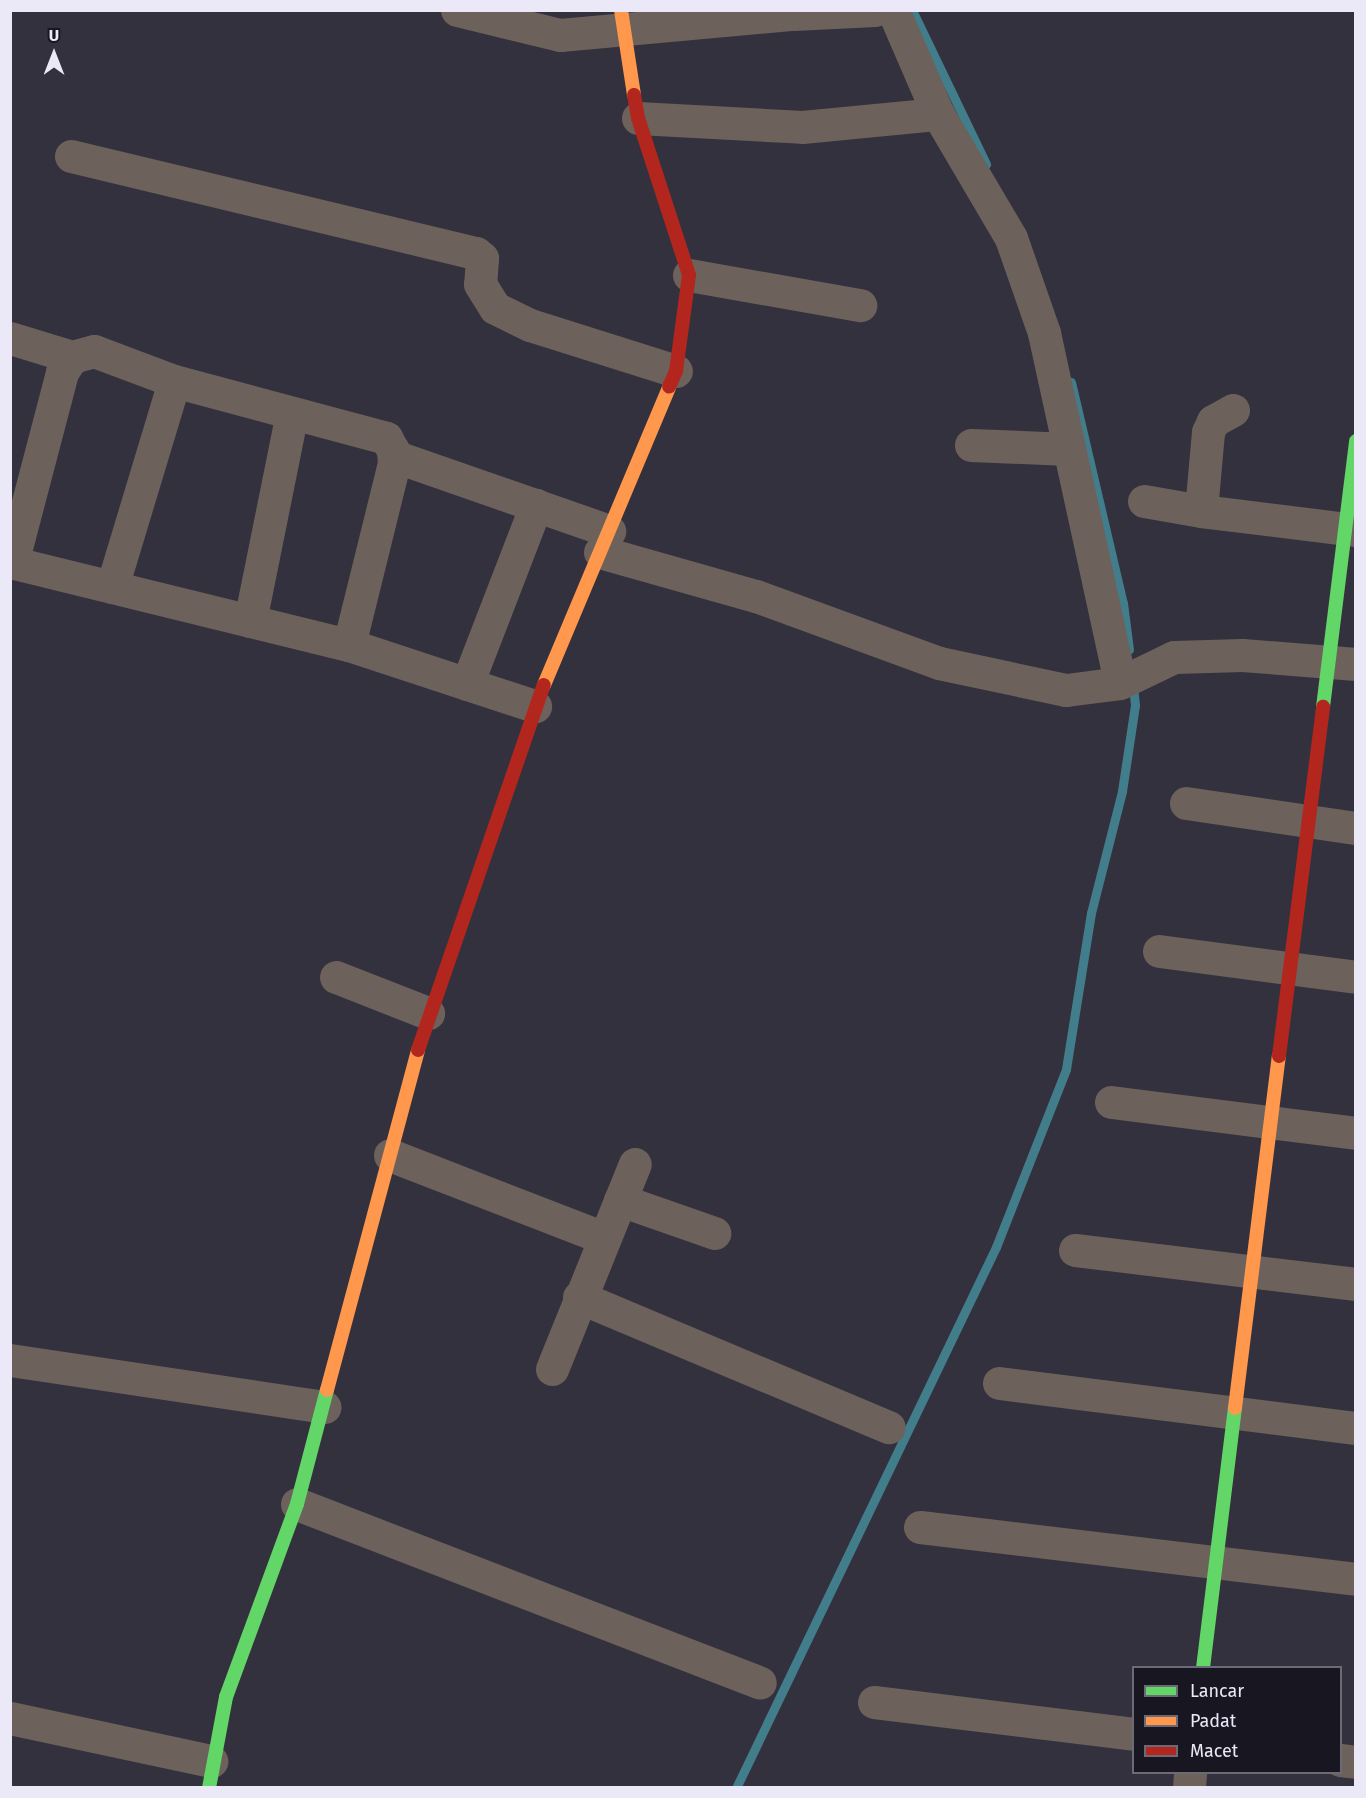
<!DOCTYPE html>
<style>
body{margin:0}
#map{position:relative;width:1366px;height:1798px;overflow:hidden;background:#34313e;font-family:"Fira Sans",sans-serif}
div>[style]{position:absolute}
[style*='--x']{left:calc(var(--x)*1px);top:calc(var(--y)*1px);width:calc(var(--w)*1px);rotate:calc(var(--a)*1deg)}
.stream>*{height:9px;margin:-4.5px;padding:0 4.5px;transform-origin:4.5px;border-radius:4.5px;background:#427d8b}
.street>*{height:33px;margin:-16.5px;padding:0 16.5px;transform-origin:16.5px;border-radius:16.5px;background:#6c625b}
.fast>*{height:14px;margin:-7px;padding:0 7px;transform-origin:7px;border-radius:7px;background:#63d668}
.slow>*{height:14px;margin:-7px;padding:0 7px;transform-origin:7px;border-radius:7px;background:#ff974d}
.jam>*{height:14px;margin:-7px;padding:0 7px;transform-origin:7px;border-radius:7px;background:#b3261e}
span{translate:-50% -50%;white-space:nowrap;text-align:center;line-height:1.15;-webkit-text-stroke:4.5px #181621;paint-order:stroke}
.frame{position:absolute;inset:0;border:12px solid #ebe9f8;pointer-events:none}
.legend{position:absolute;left:1132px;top:1666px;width:210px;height:108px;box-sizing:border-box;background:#181621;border:2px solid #6c6a77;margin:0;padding:8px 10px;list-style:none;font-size:18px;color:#ebe9f8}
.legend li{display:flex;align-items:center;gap:12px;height:30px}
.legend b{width:30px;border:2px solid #6c6a77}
.north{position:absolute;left:24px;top:24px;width:60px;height:60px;-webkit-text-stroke:4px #181621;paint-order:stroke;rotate:0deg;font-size:16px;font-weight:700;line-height:24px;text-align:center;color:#ebe9f8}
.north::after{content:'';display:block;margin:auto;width:21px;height:27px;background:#ebe9f8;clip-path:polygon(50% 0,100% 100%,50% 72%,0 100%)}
</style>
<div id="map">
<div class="stream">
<div style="--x:912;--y:10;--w:171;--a:64.3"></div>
<div style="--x:1071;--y:382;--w:227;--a:76.8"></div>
<div style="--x:1123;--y:603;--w:47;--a:82.7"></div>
<div style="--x:736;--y:1788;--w:600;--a:-64.33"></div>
<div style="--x:996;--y:1247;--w:191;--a:-68.5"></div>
<div style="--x:1066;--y:1069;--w:158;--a:-80.9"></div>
<div style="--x:1091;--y:913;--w:126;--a:-75.7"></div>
<div style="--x:1122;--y:791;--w:87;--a:-81.4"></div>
<div style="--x:1135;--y:705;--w:20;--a:-96"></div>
</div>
<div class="street">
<div style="--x:457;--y:10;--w:106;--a:13.6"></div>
<div style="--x:560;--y:35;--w:234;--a:-5.2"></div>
<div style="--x:793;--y:14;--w:82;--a:-2.8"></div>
<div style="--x:893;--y:10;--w:113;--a:66.6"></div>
<div style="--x:938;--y:114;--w:144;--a:59.5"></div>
<div style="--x:1011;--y:238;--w:101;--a:70.8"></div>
<div style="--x:1044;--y:333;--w:358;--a:77.7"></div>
<div style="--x:638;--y:118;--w:164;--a:3.1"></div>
<div style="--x:802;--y:127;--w:137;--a:-5.5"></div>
<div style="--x:71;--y:156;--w:416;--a:13.5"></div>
<div style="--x:476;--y:253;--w:8;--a:40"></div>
<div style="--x:482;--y:258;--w:26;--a:94"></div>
<div style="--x:480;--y:284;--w:28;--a:58"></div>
<div style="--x:495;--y:308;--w:39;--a:26"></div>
<div style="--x:530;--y:325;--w:153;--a:17.5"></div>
<div style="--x:689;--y:275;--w:174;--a:10"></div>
<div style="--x:10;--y:338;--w:65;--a:17"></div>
<div style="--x:1233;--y:410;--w:23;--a:151"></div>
<div style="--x:1213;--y:421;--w:12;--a:114"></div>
<div style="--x:1208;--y:432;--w:79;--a:95.1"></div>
<div style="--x:1201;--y:511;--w:156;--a:7"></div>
<div style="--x:971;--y:445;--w:98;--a:2.3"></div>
<div style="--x:394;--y:456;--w:228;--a:19.2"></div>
<div style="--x:1144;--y:501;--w:58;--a:10"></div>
<div style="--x:600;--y:552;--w:162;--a:15.8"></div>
<div style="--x:756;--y:596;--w:195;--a:20.1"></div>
<div style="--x:939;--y:663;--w:130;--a:12"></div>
<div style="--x:1066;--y:690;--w:54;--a:-7.4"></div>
<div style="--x:1120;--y:683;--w:60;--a:-25.7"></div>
<div style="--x:1174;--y:657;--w:68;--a:-1.7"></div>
<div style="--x:1242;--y:655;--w:114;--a:4.5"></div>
<div style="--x:10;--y:562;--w:349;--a:13.8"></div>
<div style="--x:349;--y:645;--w:196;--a:18.2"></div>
<div style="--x:12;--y:563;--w:197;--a:-75.3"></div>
<div style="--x:62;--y:372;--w:18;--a:-56"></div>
<div style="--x:72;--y:357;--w:23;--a:-15"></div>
<div style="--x:94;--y:351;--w:85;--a:20.6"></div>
<div style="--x:174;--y:381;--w:220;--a:15"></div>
<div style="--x:386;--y:438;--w:14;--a:60"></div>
<div style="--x:393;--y:450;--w:13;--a:86"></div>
<div style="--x:394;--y:463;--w:187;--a:103.9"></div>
<div style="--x:112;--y:587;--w:215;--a:-73.2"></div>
<div style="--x:250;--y:621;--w:212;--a:-78.6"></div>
<div style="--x:467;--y:684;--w:192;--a:-68.9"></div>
<div style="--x:1186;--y:803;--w:172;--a:8.4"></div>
<div style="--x:1159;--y:951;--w:199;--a:7.5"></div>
<div style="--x:336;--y:977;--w:99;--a:21.4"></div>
<div style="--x:1111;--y:1102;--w:247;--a:7.2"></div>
<div style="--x:390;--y:1155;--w:230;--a:21.2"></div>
<div style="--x:620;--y:1200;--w:100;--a:19.3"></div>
<div style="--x:1075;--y:1250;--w:283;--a:6.9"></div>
<div style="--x:579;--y:1297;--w:336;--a:22.8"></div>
<div style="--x:10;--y:1360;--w:318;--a:8.5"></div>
<div style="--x:552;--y:1369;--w:221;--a:-68"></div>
<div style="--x:999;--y:1383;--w:360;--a:7.2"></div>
<div style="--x:297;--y:1504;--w:496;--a:21.1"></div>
<div style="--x:920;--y:1527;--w:439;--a:6.8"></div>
<div style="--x:874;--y:1702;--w:262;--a:7"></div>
<div style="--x:10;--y:1718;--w:206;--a:12.1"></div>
<div style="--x:1340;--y:1760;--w:16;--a:7"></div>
<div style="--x:1189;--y:1788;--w:16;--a:-86"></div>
</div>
<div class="fast">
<div style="--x:1323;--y:707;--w:268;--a:-82.9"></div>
<div style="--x:1203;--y:1668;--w:262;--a:-83"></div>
<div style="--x:209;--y:1788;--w:93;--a:-79.4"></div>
<div style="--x:226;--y:1697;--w:206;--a:-69.8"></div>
<div style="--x:297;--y:1504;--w:118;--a:-75.3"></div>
</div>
<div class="slow">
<div style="--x:621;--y:10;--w:86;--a:81.3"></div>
<div style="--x:544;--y:685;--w:323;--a:-67.2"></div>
<div style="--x:327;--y:1390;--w:352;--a:-75"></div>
<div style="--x:1235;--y:1408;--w:355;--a:-82.9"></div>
</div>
<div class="jam">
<div style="--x:634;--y:95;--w:23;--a:80"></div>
<div style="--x:638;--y:118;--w:165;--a:72"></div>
<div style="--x:689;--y:275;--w:97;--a:97.7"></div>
<div style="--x:676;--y:371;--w:17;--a:114"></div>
<div style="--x:418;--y:1050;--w:386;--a:-71"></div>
<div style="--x:1279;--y:1056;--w:352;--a:-82.8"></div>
</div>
<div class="frame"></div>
<ul class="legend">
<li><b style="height:8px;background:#63d668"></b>Lancar</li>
<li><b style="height:8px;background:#ff974d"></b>Padat</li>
<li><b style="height:8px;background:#b3261e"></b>Macet</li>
</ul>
<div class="north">U</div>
</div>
